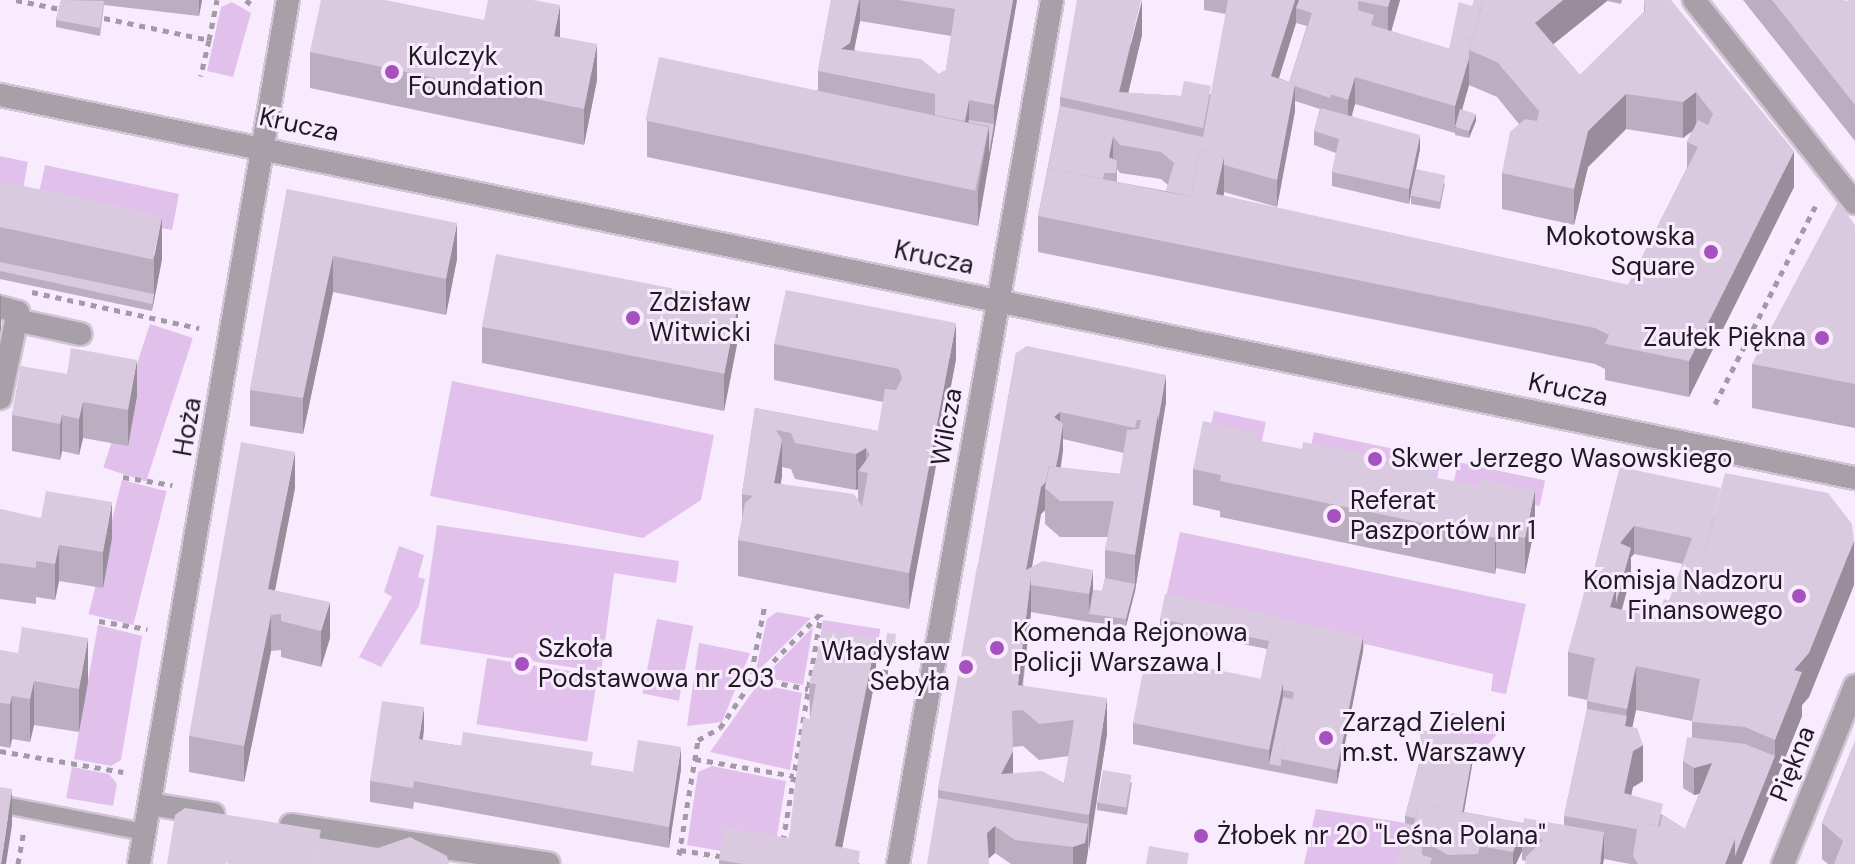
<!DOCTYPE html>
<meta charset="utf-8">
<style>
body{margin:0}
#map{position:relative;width:1855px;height:864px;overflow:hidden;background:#f8ebfd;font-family:"DM Sans",sans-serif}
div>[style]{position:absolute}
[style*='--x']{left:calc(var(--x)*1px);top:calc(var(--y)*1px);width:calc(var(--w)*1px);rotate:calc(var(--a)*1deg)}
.green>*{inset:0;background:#e1c0ec;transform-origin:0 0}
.path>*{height:5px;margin-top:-2.5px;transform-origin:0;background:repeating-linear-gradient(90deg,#a399a7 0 6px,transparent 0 12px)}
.roads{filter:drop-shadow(2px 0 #d1c5d5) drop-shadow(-2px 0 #d1c5d5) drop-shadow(0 2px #d1c5d5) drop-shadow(0 -2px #d1c5d5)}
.service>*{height:16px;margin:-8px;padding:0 8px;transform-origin:8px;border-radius:8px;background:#a7a0a9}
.minor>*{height:22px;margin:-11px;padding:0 11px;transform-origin:11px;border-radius:11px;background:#a7a0a9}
.tertiary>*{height:22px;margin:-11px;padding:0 11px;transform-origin:11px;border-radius:11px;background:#a7a0a9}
.wall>*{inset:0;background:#bbaec0}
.shaded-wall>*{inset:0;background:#998d9c}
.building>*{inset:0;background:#dacadf;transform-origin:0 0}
.dots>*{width:22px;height:22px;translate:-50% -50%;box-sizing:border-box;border:4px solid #f8ebfd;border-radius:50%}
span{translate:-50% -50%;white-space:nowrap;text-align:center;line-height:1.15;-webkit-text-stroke:6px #f8ebfd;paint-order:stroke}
.poi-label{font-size:26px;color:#1f1a21}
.left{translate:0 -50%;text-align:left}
.right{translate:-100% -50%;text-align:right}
.street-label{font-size:26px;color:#1f1a21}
</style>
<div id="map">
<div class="green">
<div style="clip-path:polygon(232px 2px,251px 13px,233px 77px,207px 71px,221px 7px)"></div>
<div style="clip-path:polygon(0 156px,28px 162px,20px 204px,0 199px)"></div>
<div style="clip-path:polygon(45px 165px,179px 194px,172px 230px,36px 207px)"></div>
<div style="left:150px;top:324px;width:45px;height:151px;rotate:18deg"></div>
<div style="clip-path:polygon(452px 381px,714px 435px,701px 500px,643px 538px,430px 496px)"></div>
<div style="left:1214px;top:411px;width:53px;height:29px;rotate:12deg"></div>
<div style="left:1314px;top:432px;width:130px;height:28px;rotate:12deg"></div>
<div style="left:1458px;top:462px;width:89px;height:26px;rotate:12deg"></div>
<div style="left:122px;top:480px;width:46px;height:138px;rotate:14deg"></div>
<div style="clip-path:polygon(437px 525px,679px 561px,676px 583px,614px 573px,601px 672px,420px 644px)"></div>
<div style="clip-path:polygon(1180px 532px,1526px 604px,1506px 694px,1491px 691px,1493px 674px,1365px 644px,1363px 651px,1274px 632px,1165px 602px)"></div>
<div style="clip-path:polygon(399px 546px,424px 555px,418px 577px,425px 579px,419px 606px,381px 667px,359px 657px,392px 597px,384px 592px)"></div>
<div style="clip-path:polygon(777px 612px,811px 618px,755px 674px,767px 619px)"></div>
<div style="left:657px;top:619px;width:37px;height:76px;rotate:11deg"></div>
<div style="left:823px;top:620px;width:58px;height:36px;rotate:9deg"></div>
<div style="clip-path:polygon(98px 625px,142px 636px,121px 760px,111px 766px,74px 759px)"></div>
<div style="clip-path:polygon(813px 627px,803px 685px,764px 677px)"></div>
<div style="clip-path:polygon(699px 643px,750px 653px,722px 722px,687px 726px)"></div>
<div style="left:487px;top:658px;width:112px;height:67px;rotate:9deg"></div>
<div style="clip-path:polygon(758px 684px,802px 693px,790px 770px,710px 752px)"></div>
<div style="clip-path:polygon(1452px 713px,1497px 721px,1505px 724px,1487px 746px,1443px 735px)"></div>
<div style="clip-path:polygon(712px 766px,786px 781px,773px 860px,687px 845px,698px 772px)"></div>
<div style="clip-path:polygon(72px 767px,109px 774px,117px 784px,113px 806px,66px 798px)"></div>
<div style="clip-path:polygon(1316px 809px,1419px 825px,1408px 864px,1304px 864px)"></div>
</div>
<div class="path">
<div style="--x:16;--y:0;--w:45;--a:11.6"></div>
<div style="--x:246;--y:0;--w:11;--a:41"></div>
<div style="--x:104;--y:18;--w:107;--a:11.8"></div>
<div style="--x:209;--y:40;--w:37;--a:103"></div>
<div style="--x:209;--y:40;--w:41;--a:-78.7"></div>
<div style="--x:32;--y:292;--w:171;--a:12.2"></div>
<div style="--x:1715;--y:404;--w:223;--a:-63.1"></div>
<div style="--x:123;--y:477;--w:50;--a:9.3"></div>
<div style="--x:99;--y:621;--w:49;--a:9.5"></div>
<div style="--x:870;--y:670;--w:23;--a:7"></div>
<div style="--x:758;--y:679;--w:51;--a:11.3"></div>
<div style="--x:749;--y:685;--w:83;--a:-78.8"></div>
<div style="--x:0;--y:751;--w:125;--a:9.7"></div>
<div style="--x:695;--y:759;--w:100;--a:9.7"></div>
<div style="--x:783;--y:841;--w:230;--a:-80.5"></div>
<div style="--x:680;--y:850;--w:46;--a:8.8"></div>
<div style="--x:679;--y:855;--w:117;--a:-80.6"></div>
<div style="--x:698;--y:740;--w:25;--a:-29"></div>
<div style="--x:720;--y:728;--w:50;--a:-55.7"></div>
<div style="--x:748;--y:687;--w:104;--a:-45.4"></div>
<div style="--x:18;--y:864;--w:35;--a:-80"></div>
</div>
<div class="roads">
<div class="service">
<div style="--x:0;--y:804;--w:147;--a:11"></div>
</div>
<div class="minor">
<div style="--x:0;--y:307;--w:19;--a:16"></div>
<div style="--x:18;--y:312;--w:88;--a:101.8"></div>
<div style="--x:16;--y:320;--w:66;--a:12.2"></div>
<div style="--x:150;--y:804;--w:64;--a:9"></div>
<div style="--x:291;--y:825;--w:224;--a:8.5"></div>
<div style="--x:513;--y:858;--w:6;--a:99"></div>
<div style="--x:513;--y:858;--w:36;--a:9"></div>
<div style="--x:139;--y:864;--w:877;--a:-80.22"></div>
<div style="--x:898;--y:864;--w:878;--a:-79.89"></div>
</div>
<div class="tertiary">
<div style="--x:1694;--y:0;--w:259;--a:51.6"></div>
<div style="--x:0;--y:95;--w:1894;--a:11.67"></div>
<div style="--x:1783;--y:864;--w:192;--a:-68"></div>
</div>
</div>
<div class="wall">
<div style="clip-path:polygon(61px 0,202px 0,199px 16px,104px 5px,100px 36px,56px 27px,56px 20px)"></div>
<div style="clip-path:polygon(evenodd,831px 0,1017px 0,978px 226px,647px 157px,647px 121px,818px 90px,818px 71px,831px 0,860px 21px,951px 36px,946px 70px,939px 74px,854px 50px,860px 21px)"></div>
<div style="clip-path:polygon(evenodd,1204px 0,1400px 0,1391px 31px,1449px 49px,1472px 7px,1474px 0,1622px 0,1621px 4px,1607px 1px,1553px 44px,1580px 75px,1644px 12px,1644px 0,1794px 187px,1689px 397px,1605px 380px,1605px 369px,1595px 364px,1038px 252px,1038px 216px,1060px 106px,1060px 97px,1142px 35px,1128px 93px,1181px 96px,1211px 94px,1226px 14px,1204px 10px,1204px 0,1296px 23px,1307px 26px,1289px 82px,1279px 78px,1296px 23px,1204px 0,1469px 85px,1497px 97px,1519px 124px,1502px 173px,1502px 209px,1574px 225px,1588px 167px,1626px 129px,1683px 138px,1692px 131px,1687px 142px,1687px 168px,1628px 285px,1223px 196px,1224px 192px,1277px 207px,1295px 111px,1295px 101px,1320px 109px,1314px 131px,1314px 145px,1336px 153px,1332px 172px,1332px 186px,1409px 204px,1420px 149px,1352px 116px,1355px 104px,1455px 133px,1455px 135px,1469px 138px,1476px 121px,1462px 109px,1469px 85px,1204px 0,1117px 169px,1120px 173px,1161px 179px,1168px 185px,1166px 191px,1117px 182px,1117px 169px)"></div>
<div style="clip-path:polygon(1743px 0,1844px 0,1846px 2px,1855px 0,1855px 141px)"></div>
<div style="clip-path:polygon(560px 37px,597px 80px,584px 145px,310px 88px,310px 52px)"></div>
<div style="clip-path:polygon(0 181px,162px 259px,152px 311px,0 279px)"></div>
<div style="clip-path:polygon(1445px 183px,1440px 209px,1411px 204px,1411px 196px)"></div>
<div style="clip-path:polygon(287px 189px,457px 259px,446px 315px,333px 292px,303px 434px,250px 426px,250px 390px)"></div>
<div style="clip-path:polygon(1855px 225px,1855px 428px,1752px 408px,1752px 364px)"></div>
<div style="clip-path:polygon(482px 327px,738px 339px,724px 411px,482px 363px)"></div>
<div style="clip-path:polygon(evenodd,774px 344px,956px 359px,909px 609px,738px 576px,738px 540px,742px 520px,742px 494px,755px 408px,878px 431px,883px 402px,774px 380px,774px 344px,782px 467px,791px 469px,795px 479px,856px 490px,858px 489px,858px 500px,781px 484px,782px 467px)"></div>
<div style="clip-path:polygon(evenodd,1016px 353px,1166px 402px,1135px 591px,1126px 626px,1089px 622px,1031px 612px,1023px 685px,1107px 734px,1086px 864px,1011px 864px,995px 853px,988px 859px,938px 798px,938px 790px,1016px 353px,1063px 439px,1124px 453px,1120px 474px,1060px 468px,1063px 439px,1016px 353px,1045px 510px,1045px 524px,1060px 537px,1108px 537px,1105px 550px,1105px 578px,1102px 591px,1093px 590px,1032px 567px,1041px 514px,1045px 510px,1016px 353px,1023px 746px,1039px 760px,1069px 756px,1064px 783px,1013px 773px,1013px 747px,1023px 746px)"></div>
<div style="clip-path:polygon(21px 366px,137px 396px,128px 446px,83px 438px,79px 455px,62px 451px,60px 460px,12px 451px,12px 415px)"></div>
<div style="clip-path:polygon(1258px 441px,1434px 477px,1535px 526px,1525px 574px,1496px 568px,1495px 574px,1220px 517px,1220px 511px,1193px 505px,1193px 469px)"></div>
<div style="clip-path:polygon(evenodd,1620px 467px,1854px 585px,1809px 697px,1802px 705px,1802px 716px,1742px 864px,1630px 864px,1604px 859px,1526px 861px,1522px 860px,1522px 851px,1516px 864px,1395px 864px,1411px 834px,1413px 825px,1405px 823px,1405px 816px,1422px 752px,1420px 730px,1475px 748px,1464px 812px,1523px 823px,1564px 825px,1564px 816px,1587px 709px,1587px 700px,1568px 696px,1568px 652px,1592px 579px,1620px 467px,1634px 554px,1683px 564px,1669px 601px,1658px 618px,1622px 610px,1631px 575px,1631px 557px,1634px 554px,1620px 467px,1636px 710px,1692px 721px,1692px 738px,1683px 761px,1683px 788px,1694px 795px,1699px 794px,1685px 829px,1631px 795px,1633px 787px,1643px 781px,1632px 727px,1636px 710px)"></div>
<div style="clip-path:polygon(295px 488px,275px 591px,330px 638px,321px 667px,281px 657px,281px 650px,271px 651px,244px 782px,189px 772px,189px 736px)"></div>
<div style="clip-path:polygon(0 509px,112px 538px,103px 588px,59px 581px,55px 600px,36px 597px,36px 604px,0 599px)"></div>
<div style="clip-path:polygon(1275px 618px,1363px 651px,1337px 784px,1133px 744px,1133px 723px,1153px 673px,1261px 679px,1267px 649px,1160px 627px,1160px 619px)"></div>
<div style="clip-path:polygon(896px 642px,893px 658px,884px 657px,884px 649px)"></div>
<div style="clip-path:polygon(0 650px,88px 682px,79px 732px,34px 725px,30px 742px,12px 739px,10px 748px,0 746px)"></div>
<div style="clip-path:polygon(876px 675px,842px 848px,860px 864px,719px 864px,719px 860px,789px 838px,810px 719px,809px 683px)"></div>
<div style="clip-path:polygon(424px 729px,423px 740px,633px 772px,681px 769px,669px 848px,414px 802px,413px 809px,370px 802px,370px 781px)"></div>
<div style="clip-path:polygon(1855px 741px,1855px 864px,1828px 864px,1822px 859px,1822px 823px)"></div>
<div style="clip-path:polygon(1132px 782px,1127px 815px,1097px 810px,1097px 802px)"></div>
</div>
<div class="shaded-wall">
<div style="clip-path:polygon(199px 0,202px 0,199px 16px)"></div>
<div style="clip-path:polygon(859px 0,860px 0,860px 21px,850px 70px,841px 49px)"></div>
<div style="clip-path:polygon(1013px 0,1017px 0,978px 226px,978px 190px,989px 126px,994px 124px,994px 105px)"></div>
<div style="clip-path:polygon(1142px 0,1142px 35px,1124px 111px,1119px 92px)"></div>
<div style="clip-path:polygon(1295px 0,1303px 0,1296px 8px,1296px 23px,1271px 103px,1271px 76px)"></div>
<div style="clip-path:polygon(1390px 0,1400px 0,1388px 43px,1388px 7px)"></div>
<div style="clip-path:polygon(1563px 0,1607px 0,1607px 1px,1535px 59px,1535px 23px)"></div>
<div style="clip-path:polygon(560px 5px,560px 41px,554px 36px)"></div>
<div style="clip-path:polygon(597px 44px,597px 80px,584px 145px,584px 109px)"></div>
<div style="clip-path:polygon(1469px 58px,1469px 85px,1457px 128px,1455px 128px,1455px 106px)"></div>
<div style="clip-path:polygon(1355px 77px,1355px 104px,1348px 127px,1348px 100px)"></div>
<div style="clip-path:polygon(1295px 84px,1295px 111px,1277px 207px,1277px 180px)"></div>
<div style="clip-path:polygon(1696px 92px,1696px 128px,1683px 138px,1683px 102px)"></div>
<div style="clip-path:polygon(1626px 94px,1626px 129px,1588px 167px,1574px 225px,1574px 189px,1588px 131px)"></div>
<div style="clip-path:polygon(969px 100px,969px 127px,963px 129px)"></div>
<div style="clip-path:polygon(1476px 114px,1476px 121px,1469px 138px,1469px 131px)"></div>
<div style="clip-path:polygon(1420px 135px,1420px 149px,1409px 204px,1409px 189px)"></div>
<div style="clip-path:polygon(1113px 136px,1113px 163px,1109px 157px)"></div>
<div style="clip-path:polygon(1794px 151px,1794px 187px,1689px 397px,1689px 361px)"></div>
<div style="clip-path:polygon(1224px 157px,1224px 193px,1216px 230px,1216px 194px)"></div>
<div style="clip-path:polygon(162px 216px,162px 259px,152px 311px,154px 295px,154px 258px)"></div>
<div style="clip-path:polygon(457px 223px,457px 259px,446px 315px,446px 279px)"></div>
<div style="clip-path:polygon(333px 256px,333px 292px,303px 434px,303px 398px)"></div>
<div style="clip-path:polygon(1px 293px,1px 329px,0 333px,0 297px)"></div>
<div style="clip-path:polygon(738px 303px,738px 339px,724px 411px,724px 375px)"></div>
<div style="clip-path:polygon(956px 323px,956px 359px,909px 609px,909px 573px)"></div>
<div style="clip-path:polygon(137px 360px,137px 396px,128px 446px,128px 410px)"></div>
<div style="clip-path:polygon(1166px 375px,1166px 402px,1135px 591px,1126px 626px,1126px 619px,1135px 584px,1135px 555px,1158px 413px)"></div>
<div style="clip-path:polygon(83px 402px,83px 438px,79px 455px,79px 419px)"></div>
<div style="clip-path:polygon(1060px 412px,1060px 439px,1054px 417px)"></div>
<div style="clip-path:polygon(62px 415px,62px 451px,60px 460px,60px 424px)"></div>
<div style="clip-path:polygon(1063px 424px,1063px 451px,1059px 479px,1045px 488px,1045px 510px,1041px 514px,1029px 584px,1026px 570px,1041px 487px)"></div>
<div style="clip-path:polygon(782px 440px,782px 476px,774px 519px,774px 483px)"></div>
<div style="clip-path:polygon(866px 448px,866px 472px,858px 471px,858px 489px,856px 490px,856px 454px)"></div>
<div style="clip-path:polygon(295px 452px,295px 488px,268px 625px,268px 589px)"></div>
<div style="clip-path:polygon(1535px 490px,1535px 526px,1525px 574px,1525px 538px)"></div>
<div style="clip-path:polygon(112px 502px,112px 538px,103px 588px,103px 552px)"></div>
<div style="clip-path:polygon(1634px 526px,1634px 554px,1631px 557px,1631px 575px,1616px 630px,1610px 607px,1620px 543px)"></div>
<div style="clip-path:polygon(1496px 532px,1496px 568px,1495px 574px,1495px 538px)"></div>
<div style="clip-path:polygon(1854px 541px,1854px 585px,1809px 697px,1802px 705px,1802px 716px,1742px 864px,1725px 864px,1735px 839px,1775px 756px,1775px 740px,1794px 670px)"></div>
<div style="clip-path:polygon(59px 545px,59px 581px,55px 600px,55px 564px)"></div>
<div style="clip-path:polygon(1093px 570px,1093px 597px,1089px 614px,1089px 594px)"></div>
<div style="clip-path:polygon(1031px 577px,1031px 613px,1019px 710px,1018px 685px)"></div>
<div style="clip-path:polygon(330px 602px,330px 638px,321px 667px,321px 631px)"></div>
<div style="clip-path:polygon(271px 615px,271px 651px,244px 782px,244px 746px)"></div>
<div style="clip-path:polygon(1363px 636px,1363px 651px,1337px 784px,1337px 770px)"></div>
<div style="clip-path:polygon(88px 638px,88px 682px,79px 732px,79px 689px)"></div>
<div style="clip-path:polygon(876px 639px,876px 675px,839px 864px,835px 846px)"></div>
<div style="clip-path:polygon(1636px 666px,1636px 710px,1625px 762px,1625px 726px,1627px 709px)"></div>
<div style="clip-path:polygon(34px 681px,34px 725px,30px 742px,30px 699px)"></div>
<div style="clip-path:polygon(1283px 683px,1283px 705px,1269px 764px,1269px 772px,1269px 750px)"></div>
<div style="clip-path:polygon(12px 696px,12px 739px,10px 748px,10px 704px)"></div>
<div style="clip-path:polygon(1107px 698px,1107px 734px,1089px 851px,1089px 815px)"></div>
<div style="clip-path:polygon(424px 707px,424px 729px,419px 761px,419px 739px)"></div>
<div style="clip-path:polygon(1475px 740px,1475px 748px,1460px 834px,1460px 826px)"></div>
<div style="clip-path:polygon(1643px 745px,1643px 781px,1633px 787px,1624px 829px,1624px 793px,1633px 751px)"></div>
<div style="clip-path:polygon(681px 747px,681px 769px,669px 848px,669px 827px)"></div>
<div style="clip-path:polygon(1013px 751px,1013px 787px,1001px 774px)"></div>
<div style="clip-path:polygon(1712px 763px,1712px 790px,1694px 795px,1694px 768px)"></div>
<div style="clip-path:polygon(12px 789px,12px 825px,6px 864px,1px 864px)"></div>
<div style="clip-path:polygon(1524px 823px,1522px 833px,1522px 851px,1516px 864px,1513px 864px,1513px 852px)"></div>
<div style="clip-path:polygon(1088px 824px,1088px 851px,1086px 864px,1073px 864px,1073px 847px)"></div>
<div style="clip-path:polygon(995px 826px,995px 853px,987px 860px,987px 833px)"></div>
<div style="clip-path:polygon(1604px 832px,1604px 859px,1603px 864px,1600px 864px)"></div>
</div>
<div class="building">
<div style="clip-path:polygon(61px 0,104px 1px,100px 28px,56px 20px)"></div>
<div style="clip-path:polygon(321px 0,385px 0,484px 20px,488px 0,533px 0,560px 5px,554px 36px,597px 44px,584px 109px,310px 52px)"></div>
<div style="clip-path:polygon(831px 0,859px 0,850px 43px,841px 49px,921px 59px,939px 74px,946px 70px,955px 9px,898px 0,1013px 0,994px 105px,969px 100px,965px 121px,935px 115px,935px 94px,818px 71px)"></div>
<div style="clip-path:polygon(1077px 0,1141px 0,1119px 92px,1181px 96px,1184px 81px,1211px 86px,1203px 128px,1060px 97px)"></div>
<div style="clip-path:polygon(1228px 0,1295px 0,1271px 76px,1295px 84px,1277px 180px,1224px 165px,1224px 157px,1200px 149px,1191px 197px,1166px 191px,1174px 163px,1161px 152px,1120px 145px,1113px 136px,1109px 157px,1117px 161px,1116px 173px,1104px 173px,1103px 179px,1048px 168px,1060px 106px,1203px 137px)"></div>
<div style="clip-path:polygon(1299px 0,1358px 0,1358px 10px,1330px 98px,1295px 86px,1295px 84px,1289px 82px,1312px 13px,1296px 8px)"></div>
<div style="clip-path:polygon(1358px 0,1390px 0,1388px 7px,1358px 1px)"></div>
<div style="clip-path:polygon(1474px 0,1484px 0,1481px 9px,1472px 7px)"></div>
<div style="clip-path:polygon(1484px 0,1563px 0,1535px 23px,1580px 75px,1645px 11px,1644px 0,1671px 0,1794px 151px,1689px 361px,1605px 344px,1609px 335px,1595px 328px,1038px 216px,1048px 168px,1191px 197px,1200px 149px,1224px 157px,1216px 194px,1628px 285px,1698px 147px,1687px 142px,1698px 120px,1708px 125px,1713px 114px,1696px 92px,1683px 102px,1626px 94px,1588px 131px,1574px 189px,1502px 173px,1510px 132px,1525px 119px,1537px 121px,1539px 111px,1497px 62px,1469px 50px)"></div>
<div style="clip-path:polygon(1772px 0,1844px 0,1846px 2px,1848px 0,1855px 0,1855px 105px)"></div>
<div style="clip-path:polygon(1459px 2px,1481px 9px,1472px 40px,1455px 35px,1451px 49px,1449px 49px)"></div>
<div style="clip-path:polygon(1358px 10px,1374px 15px,1371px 25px,1451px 49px,1455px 35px,1472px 40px,1469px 50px,1469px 58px,1455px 106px,1355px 77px,1348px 100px,1330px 94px)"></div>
<div style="left:659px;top:57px;width:337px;height:65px;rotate:12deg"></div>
<div style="clip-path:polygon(1321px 108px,1420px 135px,1409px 189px,1332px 172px,1339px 139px,1314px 131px)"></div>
<div style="clip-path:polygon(1460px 109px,1476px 114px,1469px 131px,1455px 127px)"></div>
<div style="clip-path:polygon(969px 120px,994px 124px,989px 154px,989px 126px,968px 122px)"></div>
<div style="left:1416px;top:169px;width:30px;height:27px;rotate:12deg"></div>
<div style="left:0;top:181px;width:166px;height:45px;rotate:12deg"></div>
<div style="clip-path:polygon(287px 189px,457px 223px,446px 279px,333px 256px,303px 398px,250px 390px)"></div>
<div style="clip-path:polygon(1838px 202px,1855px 225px,1855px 384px,1752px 364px)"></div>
<div style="left:496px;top:254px;width:247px;height:74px;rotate:11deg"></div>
<div style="clip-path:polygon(0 262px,154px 294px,152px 304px,0 271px)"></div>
<div style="clip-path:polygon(evenodd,786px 290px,956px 323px,909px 573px,738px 540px,745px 503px,753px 496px,742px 494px,755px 408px,878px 431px,885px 389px,896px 390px,902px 378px,899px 369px,774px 344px,786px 290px,776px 430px,791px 433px,795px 443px,856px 454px,866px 448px,870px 455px,858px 471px,868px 473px,862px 506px,854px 494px,774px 483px,782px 440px,776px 430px)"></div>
<div style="clip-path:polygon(1027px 346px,1166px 375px,1158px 422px,1158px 413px,1143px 410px,1141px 420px,1137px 420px,1135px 428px,1060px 412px,1054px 417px,1063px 424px,1059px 452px,1056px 467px,1049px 466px,1046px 482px,1041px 487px,1026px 570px,1043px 561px,1093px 570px,1089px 594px,1031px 585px,1031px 577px,978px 567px,1016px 353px)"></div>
<div style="clip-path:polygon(71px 348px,137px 360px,128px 410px,83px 402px,79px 419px,62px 415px,60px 424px,12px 415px,21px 366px,67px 374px)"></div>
<div style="clip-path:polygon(1143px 410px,1158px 413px,1135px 555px,1105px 550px,1114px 501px,1060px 501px,1045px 488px,1049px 466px,1120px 474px,1127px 430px,1139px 429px)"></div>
<div style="clip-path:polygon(1203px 421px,1258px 433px,1256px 440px,1302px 449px,1303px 442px,1434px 469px,1433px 477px,1478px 486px,1480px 479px,1535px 490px,1525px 538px,1496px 532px,1495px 538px,1220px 481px,1221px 475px,1193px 469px)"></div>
<div style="clip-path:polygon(241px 442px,295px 452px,268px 589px,330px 602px,321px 631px,281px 621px,281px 614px,271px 615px,244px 746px,189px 736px)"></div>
<div style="clip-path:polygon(1620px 467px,1721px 488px,1691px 607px,1669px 601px,1692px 538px,1634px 526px,1620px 543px,1631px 548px,1616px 603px,1616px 587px,1592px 579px)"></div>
<div style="clip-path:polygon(1725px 473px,1828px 493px,1852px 524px,1854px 541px,1809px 653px,1794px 670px,1802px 672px,1775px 740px,1745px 727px,1692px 722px,1700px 679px,1636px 666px,1627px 709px,1587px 701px,1595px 658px,1568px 652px,1588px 578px,1616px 587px,1610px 607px,1658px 618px,1664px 599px,1691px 607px)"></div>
<div style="clip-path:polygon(46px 491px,112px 502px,103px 552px,59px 545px,55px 564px,36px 561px,36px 568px,0 563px,0 509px,41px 518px)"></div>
<div style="clip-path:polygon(evenodd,977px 566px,1031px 577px,1018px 685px,1107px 698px,1089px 815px,938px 790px,977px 566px,1023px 710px,1039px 724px,1074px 720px,1064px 783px,1042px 771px,1001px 774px,1013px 751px,1012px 711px,1023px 710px)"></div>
<div style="clip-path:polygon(1105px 578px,1135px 584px,1126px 619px,1089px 614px,1093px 590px,1102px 591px)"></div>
<div style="clip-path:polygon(1165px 594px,1275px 616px,1274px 618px,1269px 641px,1160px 619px)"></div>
<div style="clip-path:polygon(1274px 618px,1363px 636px,1337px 770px,1281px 759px,1294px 692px,1283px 690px,1283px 683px,1261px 679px)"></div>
<div style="clip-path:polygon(22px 627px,88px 638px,79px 689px,34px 681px,30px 699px,12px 696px,10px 704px,0 703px,0 650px,18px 653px)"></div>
<div style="clip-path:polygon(825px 630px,876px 639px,835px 846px,860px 851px,858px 864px,743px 864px,719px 860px,724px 827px,789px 838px,803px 718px,810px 719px,816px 684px,809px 683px)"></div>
<div style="left:887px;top:633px;width:9px;height:16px;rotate:6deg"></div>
<div style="clip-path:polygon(1156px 658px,1283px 683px,1269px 750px,1133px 723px,1143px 671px,1153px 673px)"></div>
<div style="clip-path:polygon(1283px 697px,1293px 699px,1281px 759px,1281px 766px,1269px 764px)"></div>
<div style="clip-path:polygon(382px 701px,424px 707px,419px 739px,461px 746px,463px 732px,593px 752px,591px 765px,633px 772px,638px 740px,681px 747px,669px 827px,414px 781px,413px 788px,370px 781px)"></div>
<div style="clip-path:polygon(1587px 709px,1627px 716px,1625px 726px,1637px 728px,1643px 745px,1633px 751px,1624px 793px,1663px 804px,1658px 826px,1638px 823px,1637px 829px,1564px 816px)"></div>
<div style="clip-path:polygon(1420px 730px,1475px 740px,1462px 812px,1419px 804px,1415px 818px,1405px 816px,1423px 749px)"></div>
<div style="clip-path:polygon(1687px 737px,1745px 744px,1775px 756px,1735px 856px,1735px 839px,1660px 827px,1662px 815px,1685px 829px,1712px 763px,1694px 768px,1683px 761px)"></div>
<div style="clip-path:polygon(1855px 741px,1855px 864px,1834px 864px,1843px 841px,1822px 823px)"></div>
<div style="left:1103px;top:770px;width:29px;height:33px;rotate:10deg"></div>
<div style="clip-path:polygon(0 787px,12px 789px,1px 864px,0 864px)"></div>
<div style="clip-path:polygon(938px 798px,1088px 824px,1085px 843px,1073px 847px,1015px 840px,995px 826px,987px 833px,989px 864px,927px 864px)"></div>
<div style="clip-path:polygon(1419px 804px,1523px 823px,1523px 827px,1513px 852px,1480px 846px,1478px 854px,1448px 855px,1430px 845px,1422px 846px,1422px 836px,1411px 834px)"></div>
<div style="clip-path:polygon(185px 808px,321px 830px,314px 864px,228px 864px,226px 862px,226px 864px,167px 864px,175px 815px)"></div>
<div style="clip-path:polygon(1524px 818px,1604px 832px,1600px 864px,1525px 864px,1526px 857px,1543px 840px,1522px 833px)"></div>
<div style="clip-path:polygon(1638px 823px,1735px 839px,1725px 864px,1638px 864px,1633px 856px)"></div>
<div style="clip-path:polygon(1407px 833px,1422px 836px,1422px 855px,1432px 858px,1430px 864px,1395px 864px)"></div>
<div style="clip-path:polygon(410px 837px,447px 856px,449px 864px,314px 864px,319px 838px,378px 848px)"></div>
<div style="clip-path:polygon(1149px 846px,1189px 853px,1187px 864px,1146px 864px)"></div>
</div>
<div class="dots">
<div style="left:392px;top:72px;background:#a551bf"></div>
<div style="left:1711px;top:252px;background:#a551bf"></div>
<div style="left:633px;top:318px;background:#a551bf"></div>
<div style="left:1822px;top:338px;background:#a551bf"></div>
<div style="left:1375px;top:459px;background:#a551bf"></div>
<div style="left:1334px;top:516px;background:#a551bf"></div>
<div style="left:1799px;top:596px;background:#a551bf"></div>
<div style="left:997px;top:648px;background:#a551bf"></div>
<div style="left:522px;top:664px;background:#a551bf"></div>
<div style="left:966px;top:667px;background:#a551bf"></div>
<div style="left:1326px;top:738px;background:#a551bf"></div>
<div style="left:1201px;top:836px;background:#a551bf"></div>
</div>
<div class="poi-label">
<span class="left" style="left:408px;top:72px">Kulczyk<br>Foundation</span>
<span class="right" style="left:1695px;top:252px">Mokotowska<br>Square</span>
<span class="left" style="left:649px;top:318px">Zdzisław<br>Witwicki</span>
<span class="right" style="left:1806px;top:338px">Zaułek Piękna</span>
<span class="left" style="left:1391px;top:459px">Skwer Jerzego Wasowskiego</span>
<span class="left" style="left:1350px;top:516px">Referat<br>Paszportów nr 1</span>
<span class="right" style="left:1783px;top:596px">Komisja Nadzoru<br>Finansowego</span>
<span class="left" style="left:1013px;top:648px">Komenda Rejonowa<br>Policji Warszawa I</span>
<span class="left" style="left:538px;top:664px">Szkoła<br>Podstawowa nr 203</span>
<span class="right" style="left:950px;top:667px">Władysław<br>Sebyła</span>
<span class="left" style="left:1342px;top:738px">Zarząd Zieleni<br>m.st. Warszawy</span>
<span class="left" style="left:1217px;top:836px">Żłobek nr 20 "Leśna Polana"</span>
</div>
<div class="street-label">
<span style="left:299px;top:125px;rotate:12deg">Krucza</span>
<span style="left:934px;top:258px;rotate:12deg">Krucza</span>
<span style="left:1568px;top:390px;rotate:12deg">Krucza</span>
<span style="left:188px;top:427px;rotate:-80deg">Hoża</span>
<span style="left:947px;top:427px;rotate:-80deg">Wilcza</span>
<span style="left:1793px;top:764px;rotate:-68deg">Piękna</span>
</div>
</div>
